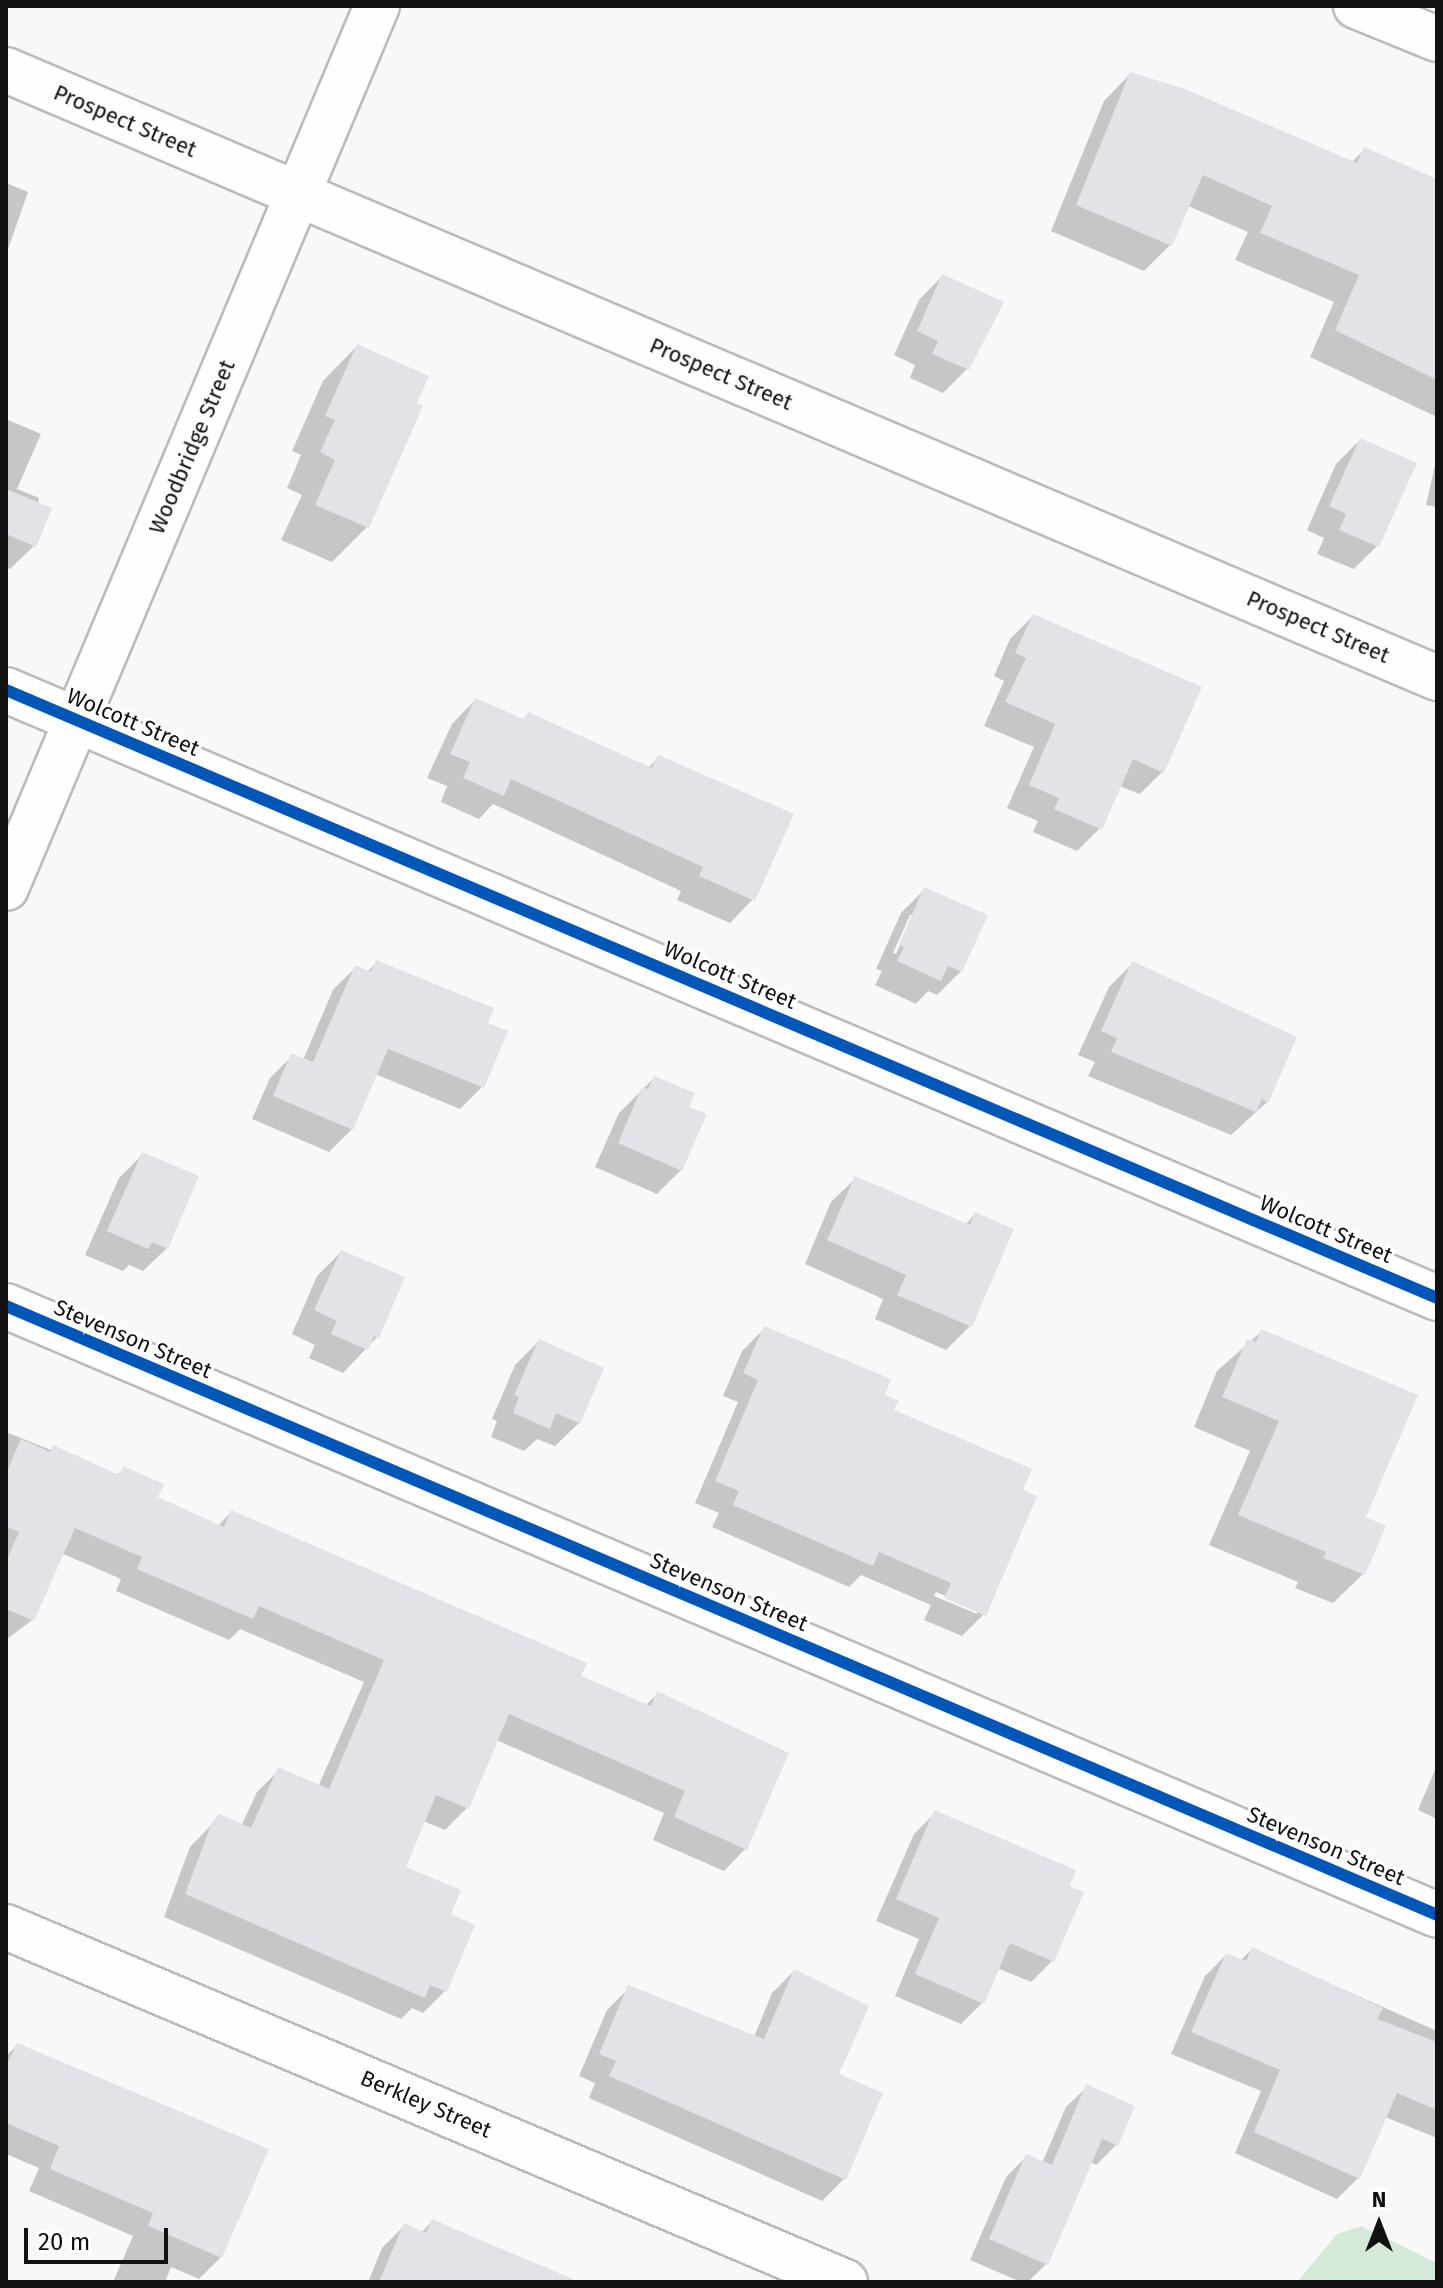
<!DOCTYPE html>
<style>
body{margin:0}
#map{position:relative;width:1443px;height:2288px;overflow:hidden;background:#f8f8f8;font-family:"Fira Sans",sans-serif}
div>[style]{position:absolute}
[style*='--x']{left:calc(var(--x)*1px);top:calc(var(--y)*1px);width:calc(var(--w)*1px);rotate:calc(var(--a)*1deg)}
.green>*{inset:0;background:#d4e9da}
.shadow>*{inset:0;background:#0003}
.building>*{inset:0;background:#e2e2e9}
.roads{filter:drop-shadow(2px 0 #bbb) drop-shadow(-2px 0 #bbb) drop-shadow(0 2px #bbb) drop-shadow(0 -2px #bbb)}
.minor>*{height:44px;margin:-22px;padding:0 22px;transform-origin:22px;border-radius:22px;background:#fefefe}
.cycleway>*{height:12px;margin:-6px;padding:0 6px;transform-origin:6px;border-radius:6px;background:#0057b8}
span{translate:-50% -50%;white-space:nowrap;text-align:center;line-height:1.15;-webkit-text-stroke:6px #fff;paint-order:stroke}
.street-label{font-size:22px;color:#111112}
.frame{position:absolute;inset:0;border:8px solid #111112;pointer-events:none}
.north{position:absolute;left:1339px;top:2184px;width:80px;height:80px;-webkit-text-stroke:6px #fff;paint-order:stroke;rotate:0deg;font-size:22px;font-weight:700;line-height:32px;text-align:center;color:#111112}
.north::after{content:'';display:block;margin:auto;width:28px;height:36px;background:#111112;clip-path:polygon(50% 0,100% 100%,50% 72%,0 100%)}
.scale{position:absolute;left:24px;top:2228px;width:144px;height:36px;box-sizing:border-box;border:4px solid #111112;border-top:0;padding-left:10px;font-size:24px;line-height:28px;white-space:nowrap;color:#111112;-webkit-text-stroke:6px #fff;paint-order:stroke}
</style>
<div id="map">
<div class="green">
<div style="clip-path:polygon(1361px 2226px,1437px 2263px,1437px 2282px,1297px 2282px,1337px 2234px)"></div>
</div>
<div class="shadow">
<div style="clip-path:polygon(1130px 74px,1352px 162px,1364px 150px,1437px 213px,1437px 417px,1310px 357px,1334px 302px,1235px 260px,1248px 232px,1188px 206px,1170px 245px,1144px 271px,1051px 231px,1104px 101px)"></div>
<div style="clip-path:polygon(6px 183px,28px 192px,6px 255px)"></div>
<div style="clip-path:polygon(942px 276px,967px 369px,943px 393px,910px 378px,915px 365px,894px 355px,919px 300px)"></div>
<div style="clip-path:polygon(357px 346px,367px 527px,332px 562px,281px 540px,302px 495px,287px 488px,301px 455px,292px 451px,323px 381px)"></div>
<div style="clip-path:polygon(6px 419px,41px 434px,17px 489px,39px 498px,34px 546px,10px 569px,6px 568px)"></div>
<div style="clip-path:polygon(1360px 440px,1377px 546px,1354px 569px,1317px 554px,1324px 538px,1307px 530px,1336px 464px)"></div>
<div style="clip-path:polygon(1437px 456px,1437px 507px,1426px 505px)"></div>
<div style="clip-path:polygon(1033px 616px,1162px 772px,1140px 794px,1119px 786px,1100px 828px,1077px 851px,1033px 832px,1038px 821px,1007px 808px,1034px 747px,984px 726px,1004px 681px,994px 676px,1010px 639px)"></div>
<div style="clip-path:polygon(475px 700px,522px 721px,528px 715px,648px 768px,659px 757px,753px 899px,730px 923px,677px 900px,681px 891px,493px 804px,479px 819px,441px 802px,447px 786px,427px 778px,452px 724px)"></div>
<div style="clip-path:polygon(evenodd,925px 889px,961px 971px,937px 995px,928px 991px,916px 1004px,875px 985px,882px 971px,876px 969px,901px 913px,925px 889px,910px 915px,914px 915px,896px 954px,893px 953px,910px 915px)"></div>
<div style="clip-path:polygon(377px 962px,486px 1024px,482px 1087px,460px 1109px,375px 1074px,352px 1129px,329px 1152px,252px 1119px,270px 1078px,292px 1056px,303px 1060px,333px 990px,355px 968px,366px 973px)"></div>
<div style="clip-path:polygon(1133px 963px,1267px 1102px,1231px 1135px,1088px 1076px,1095px 1062px,1078px 1055px,1109px 987px)"></div>
<div style="clip-path:polygon(654px 1078px,687px 1108px,681px 1170px,657px 1194px,595px 1167px,619px 1113px)"></div>
<div style="clip-path:polygon(142px 1155px,167px 1248px,143px 1271px,129px 1265px,123px 1271px,85px 1255px,119px 1178px)"></div>
<div style="clip-path:polygon(855px 1179px,965px 1225px,975px 1214px,970px 1326px,946px 1350px,875px 1319px,883px 1299px,805px 1264px,831px 1202px)"></div>
<div style="clip-path:polygon(341px 1252px,377px 1337px,343px 1373px,309px 1358px,315px 1345px,292px 1334px,317px 1276px)"></div>
<div style="clip-path:polygon(evenodd,764px 1329px,882px 1396px,984px 1614px,962px 1636px,924px 1620px,931px 1605px,861px 1575px,849px 1587px,712px 1527px,719px 1513px,695px 1503px,738px 1402px,723px 1396px,742px 1351px,764px 1329px,936px 1592px,977px 1609px,977px 1614px,934px 1596px,936px 1592px)"></div>
<div style="clip-path:polygon(1262px 1331px,1363px 1518px,1363px 1574px,1333px 1603px,1295px 1588px,1298px 1582px,1209px 1545px,1250px 1451px,1194px 1427px,1217px 1371px)"></div>
<div style="clip-path:polygon(539px 1341px,579px 1423px,555px 1446px,537px 1439px,524px 1451px,491px 1437px,497px 1421px,492px 1419px,515px 1365px)"></div>
<div style="clip-path:polygon(6px 1432px,116px 1476px,124px 1469px,155px 1498px,218px 1526px,231px 1512px,645px 1706px,657px 1694px,746px 1848px,724px 1871px,653px 1840px,664px 1813px,496px 1740px,467px 1808px,445px 1830px,423px 1821px,403px 1868px,449px 1915px,445px 1991px,423px 2013px,412px 2008px,401px 2019px,164px 1917px,190px 1847px,219px 1817px,241px 1826px,257px 1792px,279px 1770px,318px 1787px,364px 1682px,240px 1629px,229px 1640px,116px 1591px,121px 1579px,61px 1553px,32px 1620px,6px 1640px)"></div>
<div style="clip-path:polygon(1437px 1765px,1437px 1819px,1418px 1810px)"></div>
<div style="clip-path:polygon(935px 1813px,1067px 1887px,1052px 1961px,1031px 1982px,997px 1968px,982px 2003px,961px 2024px,895px 1996px,919px 1939px,876px 1921px,914px 1834px)"></div>
<div style="clip-path:polygon(1252px 1949px,1437px 2031px,1437px 2138px,1385px 2117px,1358px 2178px,1337px 2199px,1235px 2153px,1261px 2091px,1171px 2054px,1205px 1976px,1226px 1955px,1240px 1961px)"></div>
<div style="clip-path:polygon(794px 1971px,836px 2075px,844px 2179px,822px 2201px,589px 2098px,595px 2083px,579px 2076px,607px 2010px,629px 1988px,754px 2037px,772px 1993px)"></div>
<div style="clip-path:polygon(17px 2045px,221px 2257px,199px 2279px,171px 2267px,165px 2282px,113px 2282px,133px 2236px,29px 2191px,39px 2168px,6px 2154px,6px 2056px)"></div>
<div style="clip-path:polygon(1087px 2087px,1116px 2145px,1096px 2165px,1090px 2162px,1046px 2264px,1028px 2282px,1021px 2282px,970px 2260px,1006px 2177px,1027px 2156px,1042px 2163px,1066px 2107px)"></div>
<div style="clip-path:polygon(432px 2221px,575px 2282px,368px 2282px,382px 2248px,404px 2226px,421px 2233px)"></div>
</div>
<div class="building">
<div style="clip-path:polygon(1130px 72px,1185px 89px,1357px 163px,1364px 147px,1437px 179px,1437px 380px,1335px 330px,1359px 275px,1260px 233px,1272px 206px,1203px 175px,1172px 246px,1076px 205px)"></div>
<div style="clip-path:polygon(942px 274px,1004px 302px,969px 370px,932px 354px,938px 341px,917px 331px)"></div>
<div style="clip-path:polygon(357px 344px,429px 376px,417px 403px,423px 406px,369px 528px,315px 505px,335px 460px,320px 452px,335px 420px,325px 416px)"></div>
<div style="clip-path:polygon(1360px 438px,1417px 463px,1379px 547px,1339px 530px,1346px 514px,1329px 506px)"></div>
<div style="clip-path:polygon(6px 489px,52px 508px,36px 547px,6px 534px)"></div>
<div style="clip-path:polygon(1033px 614px,1202px 687px,1164px 773px,1133px 759px,1102px 830px,1054px 809px,1059px 798px,1029px 785px,1055px 724px,1005px 702px,1026px 658px,1015px 653px)"></div>
<div style="clip-path:polygon(475px 698px,524px 719px,528px 712px,652px 768px,658px 755px,794px 814px,755px 901px,699px 876px,703px 867px,511px 779px,504px 796px,463px 778px,470px 762px,450px 754px)"></div>
<div style="clip-path:polygon(924px 887px,988px 915px,962px 972px,948px 966px,941px 981px,897px 961px,904px 947px,899px 945px)"></div>
<div style="clip-path:polygon(376px 960px,494px 1008px,488px 1023px,508px 1031px,484px 1088px,388px 1049px,353px 1130px,273px 1096px,291px 1053px,313px 1062px,355px 965px,371px 972px)"></div>
<div style="clip-path:polygon(1132px 961px,1297px 1037px,1268px 1103px,1262px 1099px,1256px 1112px,1111px 1052px,1117px 1038px,1101px 1031px)"></div>
<div style="clip-path:polygon(654px 1076px,695px 1093px,689px 1107px,707px 1114px,682px 1171px,618px 1143px,642px 1087px,648px 1089px)"></div>
<div style="clip-path:polygon(142px 1152px,199px 1176px,168px 1249px,152px 1242px,148px 1249px,107px 1231px)"></div>
<div style="clip-path:polygon(855px 1176px,970px 1225px,975px 1212px,1014px 1229px,972px 1327px,897px 1295px,906px 1275px,827px 1240px)"></div>
<div style="clip-path:polygon(341px 1250px,405px 1277px,379px 1338px,374px 1336px,368px 1350px,331px 1334px,337px 1321px,314px 1310px)"></div>
<div style="clip-path:polygon(764px 1326px,891px 1379px,885px 1395px,899px 1401px,894px 1410px,1032px 1469px,1023px 1490px,1037px 1496px,986px 1616px,944px 1598px,951px 1583px,879px 1552px,873px 1566px,733px 1505px,739px 1491px,715px 1481px,758px 1380px,743px 1373px)"></div>
<div style="clip-path:polygon(1261px 1329px,1418px 1395px,1366px 1517px,1386px 1526px,1365px 1575px,1323px 1558px,1326px 1552px,1238px 1515px,1279px 1421px,1222px 1397px,1247px 1339px,1256px 1342px)"></div>
<div style="clip-path:polygon(539px 1339px,604px 1368px,580px 1424px,556px 1413px,550px 1429px,513px 1413px,519px 1397px,514px 1395px)"></div>
<div style="clip-path:polygon(21px 1439px,50px 1452px,53px 1445px,119px 1475px,123px 1466px,164px 1484px,158px 1497px,224px 1527px,231px 1510px,587px 1663px,581px 1676px,651px 1706px,657px 1691px,789px 1753px,747px 1850px,674px 1817px,685px 1791px,509px 1714px,469px 1809px,436px 1795px,406px 1867px,461px 1890px,451px 1914px,475px 1925px,447px 1992px,430px 1985px,425px 1998px,185px 1894px,212px 1822px,219px 1814px,251px 1828px,278px 1767px,329px 1789px,384px 1660px,259px 1606px,253px 1619px,137px 1569px,142px 1557px,75px 1528px,34px 1621px,6px 1609px,6px 1561px,19px 1532px,6px 1526px,6px 1473px)"></div>
<div style="clip-path:polygon(934px 1810px,1076px 1870px,1070px 1886px,1084px 1892px,1054px 1962px,1010px 1943px,984px 2004px,915px 1974px,939px 1918px,896px 1899px)"></div>
<div style="clip-path:polygon(1252px 1947px,1383px 2008px,1377px 2019px,1437px 2042px,1437px 2110px,1397px 2093px,1360px 2179px,1254px 2132px,1280px 2070px,1191px 2032px,1226px 1953px,1246px 1961px)"></div>
<div style="clip-path:polygon(794px 1969px,869px 2006px,839px 2074px,883px 2093px,846px 2180px,609px 2076px,616px 2061px,599px 2054px,628px 1985px,764px 2039px)"></div>
<div style="clip-path:polygon(17px 2043px,269px 2149px,222px 2258px,148px 2226px,153px 2213px,50px 2169px,59px 2146px,6px 2123px,6px 2066px)"></div>
<div style="clip-path:polygon(1086px 2084px,1135px 2106px,1118px 2146px,1102px 2139px,1048px 2265px,989px 2239px,1026px 2154px,1052px 2165px)"></div>
<div style="clip-path:polygon(432px 2219px,471px 2236px,580px 2282px,379px 2282px,404px 2223px,426px 2233px)"></div>
</div>
<div class="roads">
<div class="minor">
<div style="--x:1356;--y:6;--w:87;--a:22.2"></div>
<div style="--x:6;--y:70;--w:1555;--a:23.02"></div>
<div style="--x:6;--y:690;--w:1555;--a:23.02"></div>
<div style="--x:6;--y:888;--w:957;--a:-67.19"></div>
<div style="--x:6;--y:1306;--w:1555;--a:23.05"></div>
<div style="--x:6;--y:1927;--w:911;--a:22.93"></div>
</div>
</div>
<div class="cycleway">
<div style="--x:6;--y:690;--w:1555;--a:23.02"></div>
<div style="--x:6;--y:1306;--w:1555;--a:23.05"></div>
</div>
<div class="street-label">
<span style="left:125px;top:121px;rotate:23deg">Prospect Street</span>
<span style="left:721px;top:374px;rotate:23deg">Prospect Street</span>
<span style="left:192px;top:447px;rotate:-67deg">Woodbridge Street</span>
<span style="left:1318px;top:627px;rotate:23deg">Prospect Street</span>
<span style="left:133px;top:722px;rotate:23deg">Wolcott Street</span>
<span style="left:730px;top:975px;rotate:23deg">Wolcott Street</span>
<span style="left:1326px;top:1229px;rotate:23deg">Wolcott Street</span>
<span style="left:133px;top:1339px;rotate:23deg">Stevenson Street</span>
<span style="left:729px;top:1592px;rotate:23deg">Stevenson Street</span>
<span style="left:1326px;top:1846px;rotate:23deg">Stevenson Street</span>
<span style="left:426px;top:2104px;rotate:23deg">Berkley Street</span>
</div>
<div class="frame"></div>
<div class="north">N</div>
<div class="scale">20 m</div>
</div>
